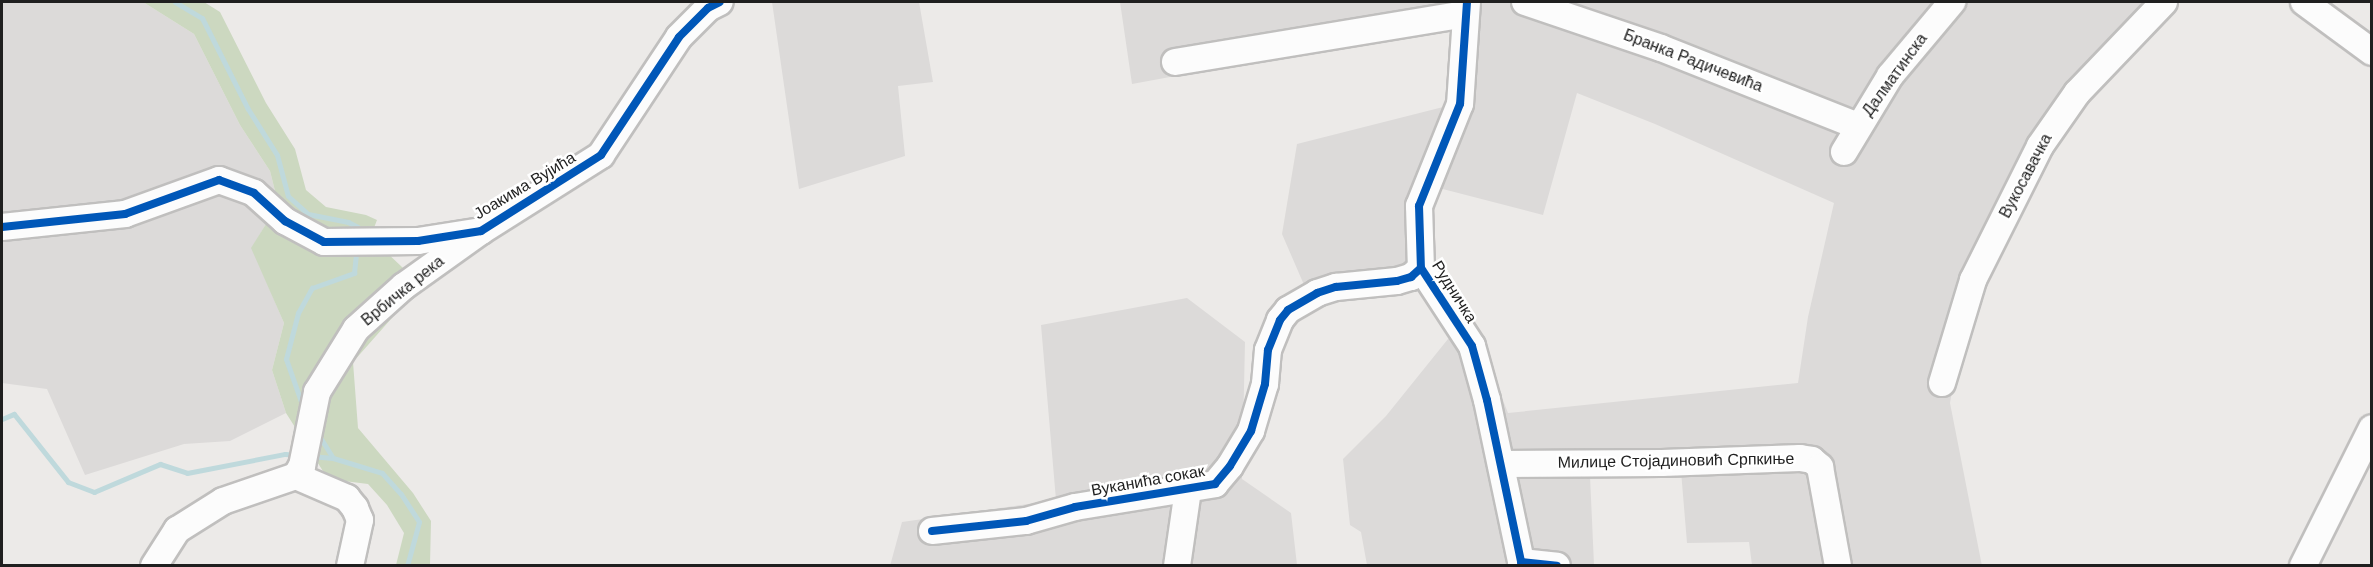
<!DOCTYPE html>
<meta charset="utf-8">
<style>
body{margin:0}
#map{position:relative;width:2373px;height:567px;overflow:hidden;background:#eceae8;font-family:Arial,sans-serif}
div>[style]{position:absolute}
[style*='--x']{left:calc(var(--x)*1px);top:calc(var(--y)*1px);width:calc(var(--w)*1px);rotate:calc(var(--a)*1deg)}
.residential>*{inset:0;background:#dcdad9}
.forest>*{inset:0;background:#ccd8c0}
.stream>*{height:5px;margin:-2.5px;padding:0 2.5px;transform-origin:2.5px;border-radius:2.5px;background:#bfd9dc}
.roads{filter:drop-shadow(2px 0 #c0bfbe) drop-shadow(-2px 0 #c0bfbe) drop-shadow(0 2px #c0bfbe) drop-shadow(0 -2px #c0bfbe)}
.minor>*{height:26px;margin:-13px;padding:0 13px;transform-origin:13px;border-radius:13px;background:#fcfcfc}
.cycleway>*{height:8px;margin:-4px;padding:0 4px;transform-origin:4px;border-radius:4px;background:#0057b8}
span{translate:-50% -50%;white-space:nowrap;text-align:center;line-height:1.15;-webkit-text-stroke:5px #fff;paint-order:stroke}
.street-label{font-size:16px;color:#1f1f1f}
.frame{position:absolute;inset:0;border:3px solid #1f1f1f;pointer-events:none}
</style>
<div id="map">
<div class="residential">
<div style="clip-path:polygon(2px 2px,143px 2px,194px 34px,240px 125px,270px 171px,280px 211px,266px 224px,252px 248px,284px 323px,272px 370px,286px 413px,230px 441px,184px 444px,85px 475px,47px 389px,2px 383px)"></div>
<div style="clip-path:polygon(772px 2px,919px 2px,933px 82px,898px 86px,905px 156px,799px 189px)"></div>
<div style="clip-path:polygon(1120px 2px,2175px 2px,2051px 137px,1964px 321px,1950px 403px,1982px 566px,1752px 565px,1749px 542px,1687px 543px,1681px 471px,1590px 476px,1594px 565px,1367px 565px,1361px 532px,1350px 525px,1343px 459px,1386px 416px,1448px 339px,1472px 322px,1508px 413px,1798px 383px,1808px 317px,1834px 203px,1655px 124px,1577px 93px,1543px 215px,1435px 187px,1423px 230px,1428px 274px,1308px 294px,1282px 234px,1297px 144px,1455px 104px,1458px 24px,1132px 84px)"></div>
<div style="clip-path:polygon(1187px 298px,1245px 342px,1242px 479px,1291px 513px,1297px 565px,890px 566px,902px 522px,1056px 500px,1041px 325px)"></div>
</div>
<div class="forest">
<div style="clip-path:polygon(143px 2px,204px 2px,220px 12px,266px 103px,295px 149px,306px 190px,326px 207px,366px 215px,377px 220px,372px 233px,341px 237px,280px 211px,270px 171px,240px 125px,194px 34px)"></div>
<div style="clip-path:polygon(266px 224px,339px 255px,384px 250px,421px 285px,353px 362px,358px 428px,413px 493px,431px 521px,430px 565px,396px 565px,404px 533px,387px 505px,368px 484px,328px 479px,286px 413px,272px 370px,284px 323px,251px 248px)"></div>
</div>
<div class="stream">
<div style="--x:175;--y:2;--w:31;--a:31"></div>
<div style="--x:202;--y:18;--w:102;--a:63.2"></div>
<div style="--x:248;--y:109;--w:54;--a:57.8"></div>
<div style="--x:277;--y:155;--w:42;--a:75"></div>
<div style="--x:288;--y:196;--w:27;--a:42"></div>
<div style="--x:308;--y:214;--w:41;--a:11.3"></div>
<div style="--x:348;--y:222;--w:11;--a:27"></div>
<div style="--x:304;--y:410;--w:54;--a:-109.4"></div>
<div style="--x:286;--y:359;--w:48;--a:-75.4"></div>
<div style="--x:298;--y:313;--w:29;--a:-61"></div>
<div style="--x:312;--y:288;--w:45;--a:-19.7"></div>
<div style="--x:354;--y:273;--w:18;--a:-84"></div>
<div style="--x:2;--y:419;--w:13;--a:-23"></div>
<div style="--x:14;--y:414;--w:87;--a:51.5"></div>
<div style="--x:68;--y:482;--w:28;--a:21"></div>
<div style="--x:94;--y:492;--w:72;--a:-23"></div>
<div style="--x:160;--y:464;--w:28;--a:18"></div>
<div style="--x:187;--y:473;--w:100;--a:-11"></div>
<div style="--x:285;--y:454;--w:13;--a:4"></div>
<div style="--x:318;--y:434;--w:28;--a:58"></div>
<div style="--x:310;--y:456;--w:23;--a:5"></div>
<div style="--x:333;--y:458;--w:51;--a:17"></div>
<div style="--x:382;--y:473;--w:28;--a:48"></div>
<div style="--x:401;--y:494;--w:33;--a:57"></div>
<div style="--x:419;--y:522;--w:46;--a:105.3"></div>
</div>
<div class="roads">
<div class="minor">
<div style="--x:1467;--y:2;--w:102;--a:93.9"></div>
<div style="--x:1460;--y:104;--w:110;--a:111.9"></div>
<div style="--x:1419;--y:206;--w:62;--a:88.2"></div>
<div style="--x:1421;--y:268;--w:93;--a:56.8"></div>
<div style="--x:1472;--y:346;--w:56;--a:74.5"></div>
<div style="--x:1487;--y:400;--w:166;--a:78.1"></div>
<div style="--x:1521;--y:562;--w:36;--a:6"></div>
<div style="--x:1525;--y:2;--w:144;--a:18.7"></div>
<div style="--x:1661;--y:48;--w:212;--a:21.6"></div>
<div style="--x:2304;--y:2;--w:84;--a:36.3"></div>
<div style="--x:1175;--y:62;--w:295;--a:-9.4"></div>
<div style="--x:1844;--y:152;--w:89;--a:-58.8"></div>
<div style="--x:1890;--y:76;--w:97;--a:-50"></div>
<div style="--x:2;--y:227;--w:124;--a:-6"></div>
<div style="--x:125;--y:214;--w:100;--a:-19.9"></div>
<div style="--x:219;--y:180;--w:37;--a:20"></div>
<div style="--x:254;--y:193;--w:42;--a:42.1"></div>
<div style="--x:285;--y:221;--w:44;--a:28.3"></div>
<div style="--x:324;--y:242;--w:94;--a:-0.6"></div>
<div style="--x:418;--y:241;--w:64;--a:-9"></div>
<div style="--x:481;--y:231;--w:142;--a:-32.3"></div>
<div style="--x:601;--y:155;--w:141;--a:-56.5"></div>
<div style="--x:679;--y:37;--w:41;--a:-45"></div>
<div style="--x:708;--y:8;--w:13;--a:-27"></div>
<div style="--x:1942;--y:383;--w:108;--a:-73.2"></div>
<div style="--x:1973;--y:280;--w:150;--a:-63.4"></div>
<div style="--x:2040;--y:146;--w:65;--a:-55.1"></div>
<div style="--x:2077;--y:93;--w:126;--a:-46.3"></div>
<div style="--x:1501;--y:464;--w:161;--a:-0.4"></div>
<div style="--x:1662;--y:463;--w:138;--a:-2.1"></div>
<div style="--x:1800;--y:458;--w:12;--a:9"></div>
<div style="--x:1812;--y:460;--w:11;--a:41"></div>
<div style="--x:1820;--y:467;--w:101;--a:79.7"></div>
<div style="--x:932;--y:531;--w:95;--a:-6.1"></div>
<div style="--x:1026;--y:521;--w:51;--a:-15.9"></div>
<div style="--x:1075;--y:507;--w:142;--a:-9.3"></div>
<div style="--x:1215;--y:484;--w:23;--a:-50"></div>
<div style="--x:1230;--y:466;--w:41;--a:-59"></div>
<div style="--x:1251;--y:431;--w:49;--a:-73.4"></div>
<div style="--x:1265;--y:384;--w:34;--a:-85"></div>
<div style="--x:1268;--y:350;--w:32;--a:-68"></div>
<div style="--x:1280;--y:320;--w:13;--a:-51"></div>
<div style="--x:1288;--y:310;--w:34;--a:-30"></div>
<div style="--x:1317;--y:293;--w:20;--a:-18"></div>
<div style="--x:1336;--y:287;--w:61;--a:-5.6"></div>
<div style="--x:1397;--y:281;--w:15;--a:-16"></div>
<div style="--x:1411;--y:277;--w:13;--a:-42"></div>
<div style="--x:154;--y:566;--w:43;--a:-57.4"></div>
<div style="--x:177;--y:530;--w:54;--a:-32.2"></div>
<div style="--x:223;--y:501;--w:77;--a:-18.9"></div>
<div style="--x:350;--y:566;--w:47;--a:-77.7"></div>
<div style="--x:360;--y:520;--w:13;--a:-113"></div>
<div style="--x:355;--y:508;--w:13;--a:-129"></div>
<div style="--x:347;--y:498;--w:56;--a:-156.7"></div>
<div style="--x:296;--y:476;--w:12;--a:-59"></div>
<div style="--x:302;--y:466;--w:76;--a:-78.5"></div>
<div style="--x:317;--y:392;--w:74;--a:-58.2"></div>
<div style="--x:356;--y:329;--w:64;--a:-41.9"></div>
<div style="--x:404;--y:286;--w:90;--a:-35.5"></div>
<div style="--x:1177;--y:566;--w:77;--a:-81.8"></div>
<div style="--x:2303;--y:566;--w:154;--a:-63.4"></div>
</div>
</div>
<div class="cycleway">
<div style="--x:1467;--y:2;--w:102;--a:93.9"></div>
<div style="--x:1460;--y:104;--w:110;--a:111.9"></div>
<div style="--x:1419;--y:206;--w:62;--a:88.2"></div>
<div style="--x:1421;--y:268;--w:93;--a:56.8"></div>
<div style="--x:1472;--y:346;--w:56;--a:74.5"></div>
<div style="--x:1487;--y:400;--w:166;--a:78.1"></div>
<div style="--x:1521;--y:562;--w:36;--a:6"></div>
<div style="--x:2;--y:227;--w:124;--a:-6"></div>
<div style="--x:125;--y:214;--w:100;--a:-19.9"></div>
<div style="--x:219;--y:180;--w:37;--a:20"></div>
<div style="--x:254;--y:193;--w:42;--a:42.1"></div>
<div style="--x:285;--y:221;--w:44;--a:28.3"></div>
<div style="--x:324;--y:242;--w:94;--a:-0.6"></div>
<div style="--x:418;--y:241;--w:64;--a:-9"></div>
<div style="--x:481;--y:231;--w:142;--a:-32.3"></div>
<div style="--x:601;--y:155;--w:141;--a:-56.5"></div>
<div style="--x:679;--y:37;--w:41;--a:-45"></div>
<div style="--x:708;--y:8;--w:13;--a:-27"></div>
<div style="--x:932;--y:531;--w:95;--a:-6.1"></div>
<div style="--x:1026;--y:521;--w:51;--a:-15.9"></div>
<div style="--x:1075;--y:507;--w:142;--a:-9.3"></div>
<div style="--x:1215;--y:484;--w:23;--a:-50"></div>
<div style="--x:1230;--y:466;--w:41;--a:-59"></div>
<div style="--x:1251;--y:431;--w:49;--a:-73.4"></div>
<div style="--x:1265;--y:384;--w:34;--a:-85"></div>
<div style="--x:1268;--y:350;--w:32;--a:-68"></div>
<div style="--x:1280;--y:320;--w:13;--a:-51"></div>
<div style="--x:1288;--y:310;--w:34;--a:-30"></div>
<div style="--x:1317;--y:293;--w:20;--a:-18"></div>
<div style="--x:1336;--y:287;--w:61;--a:-5.6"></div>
<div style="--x:1397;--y:281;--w:15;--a:-16"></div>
<div style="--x:1411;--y:277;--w:13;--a:-42"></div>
</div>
<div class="street-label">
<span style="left:1693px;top:61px;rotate:21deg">Бранка Радичевића</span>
<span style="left:1895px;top:75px;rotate:-54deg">Далматинска</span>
<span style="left:2026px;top:176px;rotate:-62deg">Вукосавачка</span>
<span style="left:525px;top:186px;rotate:-31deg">Јоакима Вујића</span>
<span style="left:403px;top:291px;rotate:-39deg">Врбичка река</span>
<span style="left:1454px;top:292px;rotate:58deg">Рудничка</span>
<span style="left:1676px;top:461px;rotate:-1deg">Милице Стојадиновић Српкиње</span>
<span style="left:1148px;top:481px;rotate:-10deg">Вуканића сокак</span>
</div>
<div class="frame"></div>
</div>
